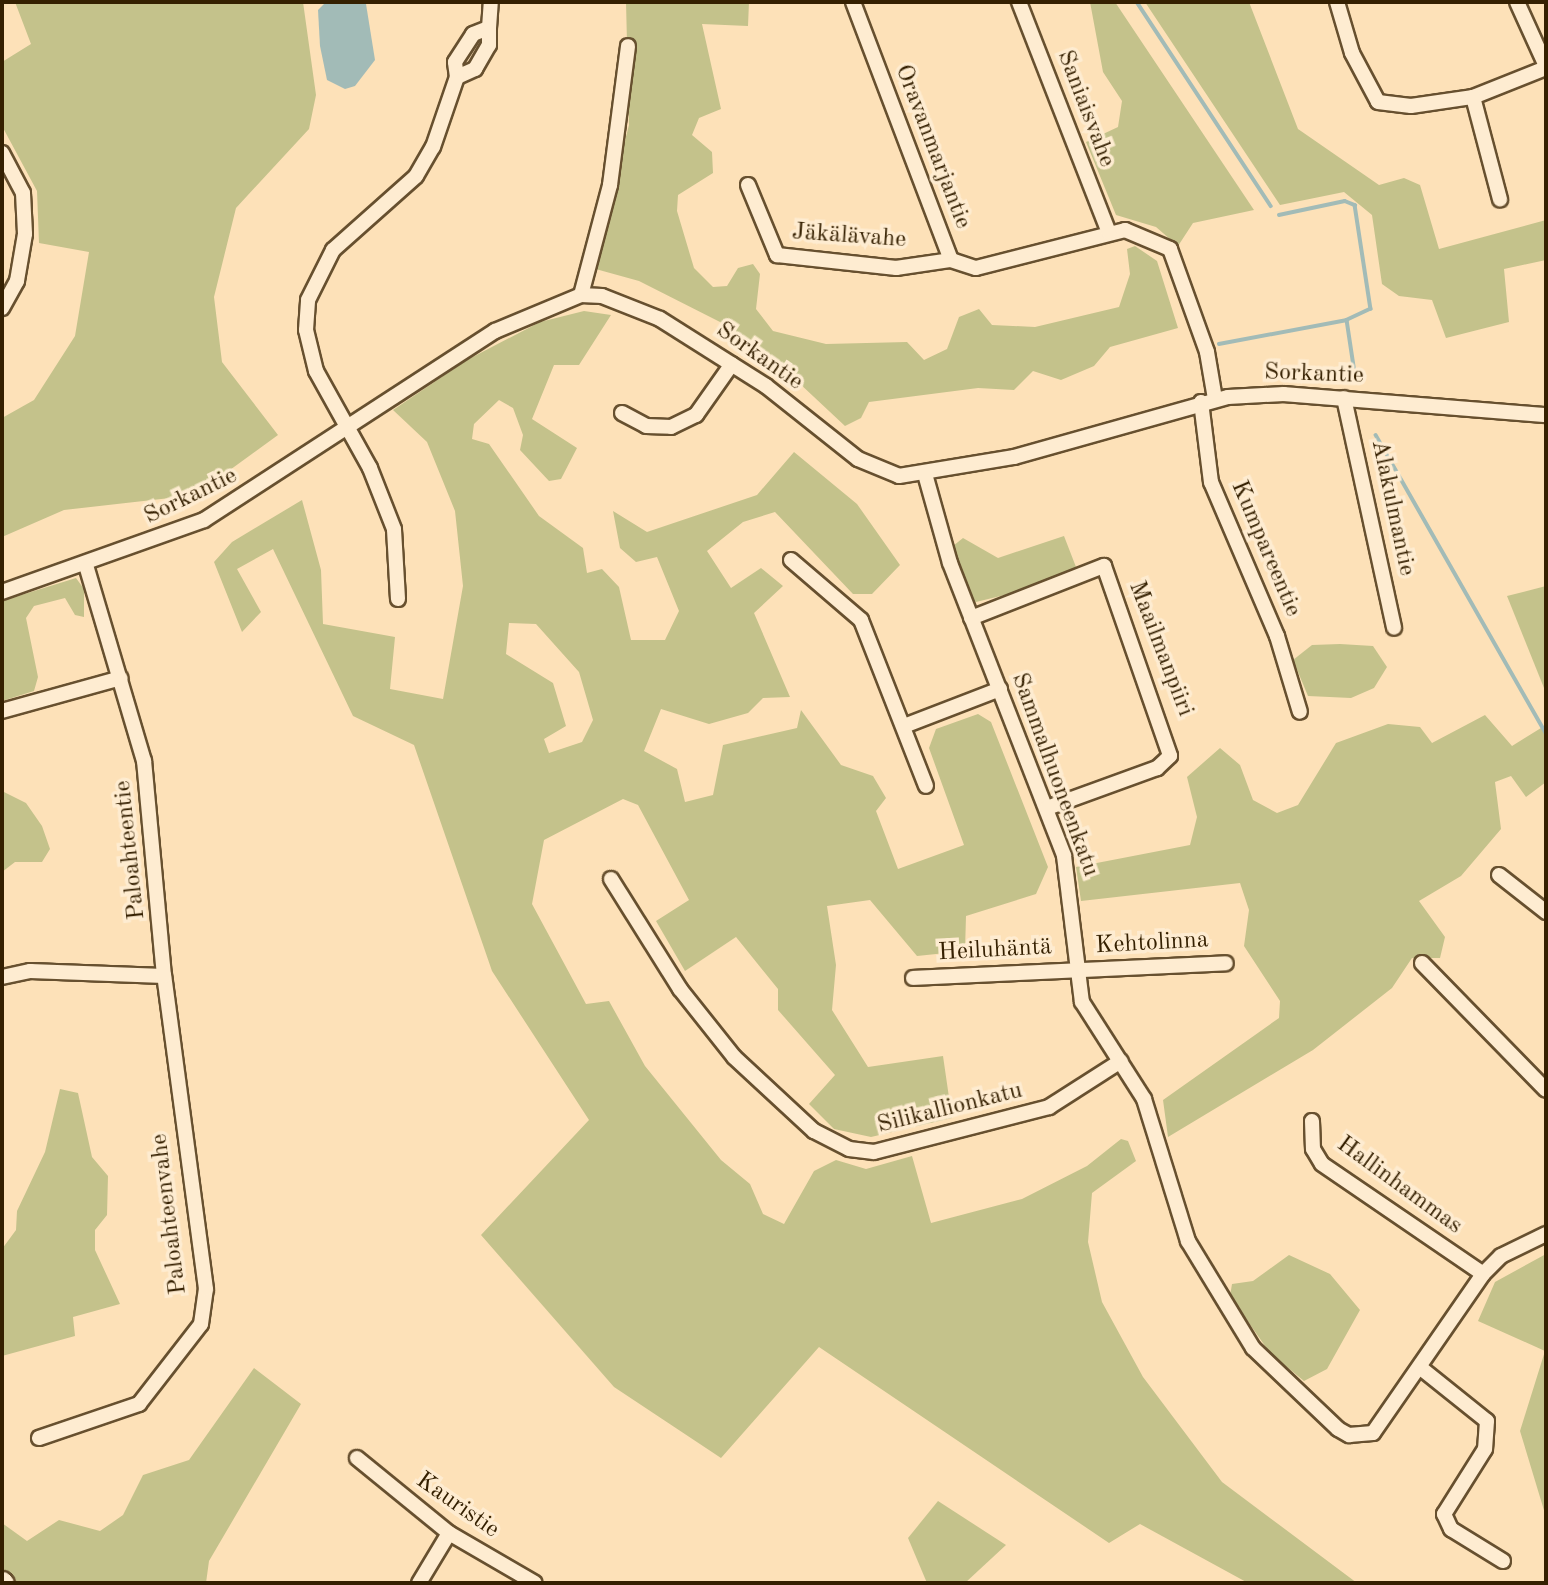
<!DOCTYPE html>
<meta charset="utf-8">
<style>
body{margin:0}
#map{position:relative;width:1548px;height:1585px;overflow:hidden;background:#fde1b8;font-family:"Old Standard TT",serif}
div>[style]{position:absolute}
[style*='--x']{left:calc(var(--x)*1px);top:calc(var(--y)*1px);width:calc(var(--w)*1px);rotate:calc(var(--a)*1deg)}
.green>*{inset:0;background:#c4c28b}
.water>*{inset:0;background:#a2bbb7}
.stream>*{height:3.5px;margin:-1.75px;padding:0 1.75px;transform-origin:1.75px;border-radius:1.75px;background:#a2bbb7}
.roads{filter:drop-shadow(2px 0 #67502f) drop-shadow(-2px 0 #67502f) drop-shadow(0 2px #67502f) drop-shadow(0 -2px #67502f)}
.street>*{height:14px;margin:-7px;padding:0 7px;transform-origin:7px;border-radius:7px;background:#feecd1}
.secondary>*{height:21px;margin:-10.5px;padding:0 10.5px;transform-origin:10.5px;border-radius:10.5px;background:#feecd1}
span{translate:-50% -50%;white-space:nowrap;text-align:center;line-height:1.15;-webkit-text-stroke:7px #feecd1;paint-order:stroke}
.street-label{font-size:24px;color:#352001}
.frame{position:absolute;inset:0;border:4px solid #352001;pointer-events:none}
</style>
<div id="map">
<div class="green">
<div style="clip-path:polygon(15px 2px,303px 2px,316px 95px,309px 129px,236px 208px,214px 297px,222px 362px,278px 435px,223px 475px,170px 498px,64px 510px,2px 537px,2px 418px,34px 400px,75px 336px,89px 252px,39px 243px,37px 191px,2px 126px,2px 62px,31px 44px)"></div>
<div style="clip-path:polygon(626px 2px,749px 2px,748px 26px,702px 24px,721px 109px,699px 118px,692px 135px,712px 152px,713px 173px,678px 195px,677px 211px,694px 268px,713px 287px,727px 286px,738px 268px,753px 264px,760px 274px,756px 309px,773px 331px,826px 344px,907px 342px,924px 360px,947px 349px,959px 317px,979px 309px,992px 325px,1035px 327px,1119px 307px,1130px 274px,1127px 249px,1135px 246px,1157px 261px,1178px 328px,1110px 347px,1094px 366px,1061px 380px,1033px 371px,1014px 390px,978px 388px,869px 402px,861px 418px,845px 426px,767px 353px,722px 323px,639px 281px,592px 268px,629px 125px)"></div>
<div style="clip-path:polygon(1090px 2px,1115px 2px,1254px 210px,1193px 223px,1178px 246px,1156px 227px,1116px 215px,1086px 142px,1118px 127px,1122px 101px,1103px 72px)"></div>
<div style="clip-path:polygon(1145px 2px,1249px 2px,1298px 129px,1379px 185px,1404px 178px,1420px 185px,1439px 249px,1546px 220px,1546px 260px,1504px 269px,1509px 322px,1446px 338px,1432px 300px,1399px 296px,1382px 284px,1372px 215px,1344px 192px,1280px 205px)"></div>
<div style="clip-path:polygon(evenodd,584px 311px,611px 315px,579px 365px,554px 365px,532px 419px,577px 448px,561px 479px,549px 481px,520px 450px,523px 435px,513px 408px,499px 400px,474px 424px,472px 439px,489px 444px,539px 516px,583px 548px,587px 573px,602px 569px,619px 587px,631px 640px,665px 640px,679px 611px,657px 557px,636px 562px,620px 548px,613px 511px,647px 532px,757px 495px,794px 452px,857px 504px,900px 565px,872px 594px,853px 594px,775px 512px,743px 522px,707px 551px,731px 588px,761px 568px,783px 586px,754px 613px,790px 697px,763px 698px,748px 713px,709px 724px,661px 709px,644px 751px,677px 769px,685px 802px,713px 795px,723px 745px,797px 728px,801px 710px,841px 765px,873px 776px,886px 798px,876px 811px,898px 869px,964px 845px,929px 748px,936px 729px,978px 714px,991px 722px,1048px 867px,1036px 894px,966px 916px,965px 951px,917px 956px,870px 900px,827px 906px,836px 965px,832px 1010px,868px 1067px,943px 1056px,952px 1118px,871px 1137px,834px 1129px,809px 1104px,835px 1075px,778px 1010px,778px 989px,736px 937px,685px 971px,656px 921px,689px 900px,638px 805px,623px 799px,544px 840px,532px 904px,586px 1004px,609px 1001px,645px 1066px,721px 1160px,750px 1184px,763px 1214px,784px 1224px,814px 1171px,836px 1160px,866px 1169px,912px 1156px,931px 1223px,1022px 1199px,1087px 1166px,1121px 1139px,1128px 1141px,1136px 1161px,1092px 1193px,1088px 1242px,1102px 1302px,1143px 1377px,1222px 1482px,1357px 1583px,1248px 1583px,1140px 1524px,1109px 1543px,819px 1347px,721px 1458px,614px 1387px,481px 1235px,589px 1120px,492px 971px,414px 745px,353px 716px,273px 549px,237px 569px,261px 612px,242px 632px,214px 562px,232px 542px,302px 500px,321px 570px,323px 624px,395px 637px,390px 689px,443px 699px,463px 586px,455px 511px,427px 442px,393px 410px,467px 360px,540px 322px,584px 311px,509px 623px,536px 624px,579px 672px,593px 720px,582px 742px,549px 753px,544px 739px,566px 726px,553px 683px,506px 654px,509px 623px)"></div>
<div style="clip-path:polygon(1064px 536px,1076px 567px,1033px 588px,976px 602px,967px 596px,953px 546px,963px 538px,998px 558px)"></div>
<div style="clip-path:polygon(76px 578px,84px 589px,84px 617px,75px 615px,65px 598px,34px 606px,26px 618px,38px 677px,34px 691px,2px 701px,2px 601px)"></div>
<div style="clip-path:polygon(1546px 586px,1546px 693px,1507px 596px)"></div>
<div style="clip-path:polygon(1340px 644px,1373px 646px,1387px 667px,1374px 688px,1351px 698px,1308px 696px,1293px 660px,1312px 645px)"></div>
<div style="clip-path:polygon(1485px 715px,1512px 746px,1541px 728px,1546px 733px,1546px 782px,1526px 797px,1511px 776px,1495px 782px,1501px 829px,1461px 876px,1419px 901px,1445px 937px,1440px 958px,1412px 958px,1392px 988px,1313px 1050px,1168px 1137px,1163px 1100px,1279px 1018px,1280px 1001px,1244px 946px,1249px 910px,1240px 883px,1081px 901px,1076px 867px,1190px 845px,1197px 817px,1187px 777px,1220px 748px,1240px 765px,1253px 800px,1277px 813px,1298px 805px,1336px 743px,1388px 724px,1420px 727px,1432px 743px)"></div>
<div style="clip-path:polygon(2px 791px,26px 803px,42px 826px,50px 849px,42px 862px,15px 862px,2px 872px)"></div>
<div style="clip-path:polygon(60px 1089px,78px 1093px,92px 1157px,108px 1176px,107px 1215px,95px 1230px,95px 1250px,120px 1304px,73px 1317px,75px 1336px,2px 1356px,2px 1249px,16px 1230px,17px 1211px,45px 1152px)"></div>
<div style="clip-path:polygon(1546px 1254px,1546px 1517px,1520px 1431px,1545px 1351px,1478px 1321px,1495px 1282px)"></div>
<div style="clip-path:polygon(1289px 1255px,1330px 1274px,1360px 1310px,1327px 1369px,1304px 1381px,1270px 1353px,1230px 1296px,1232px 1284px,1253px 1281px)"></div>
<div style="clip-path:polygon(254px 1368px,301px 1404px,209px 1561px,206px 1583px,2px 1583px,2px 1523px,27px 1541px,59px 1520px,100px 1531px,123px 1515px,143px 1475px,189px 1460px)"></div>
<div style="clip-path:polygon(938px 1501px,1006px 1545px,965px 1583px,927px 1583px,908px 1538px)"></div>
</div>
<div class="water">
<div style="clip-path:polygon(326px 2px,366px 4px,375px 60px,355px 86px,345px 89px,327px 80px,320px 46px,318px 10px)"></div>
</div>
<div class="stream">
<div style="--x:1137;--y:2;--w:244;--a:56.7"></div>
<div style="--x:1279;--y:215;--w:67;--a:-12"></div>
<div style="--x:1345;--y:201;--w:11;--a:22"></div>
<div style="--x:1355;--y:205;--w:105;--a:81.3"></div>
<div style="--x:1371;--y:309;--w:26;--a:155"></div>
<div style="--x:1347;--y:320;--w:54;--a:81.4"></div>
<div style="--x:1219;--y:344;--w:130;--a:-10.6"></div>
<div style="--x:1376;--y:435;--w:343;--a:60.3"></div>
</div>
<div class="roads">
<div class="street">
<div style="--x:853;--y:2;--w:276;--a:69.2"></div>
<div style="--x:951;--y:260;--w:26;--a:18"></div>
<div style="--x:976;--y:268;--w:154;--a:-14.3"></div>
<div style="--x:1125;--y:230;--w:49;--a:22.9"></div>
<div style="--x:1170;--y:249;--w:109;--a:70.2"></div>
<div style="--x:1207;--y:352;--w:48;--a:80.3"></div>
<div style="--x:1019;--y:2;--w:248;--a:68.7"></div>
<div style="--x:1337;--y:2;--w:53;--a:73.6"></div>
<div style="--x:1352;--y:53;--w:55;--a:62"></div>
<div style="--x:1378;--y:102;--w:33;--a:7"></div>
<div style="--x:1411;--y:106;--w:63;--a:-8.3"></div>
<div style="--x:1473;--y:97;--w:79;--a:-21.7"></div>
<div style="--x:1517;--y:2;--w:70;--a:65.6"></div>
<div style="--x:457;--y:77;--w:20;--a:-24"></div>
<div style="--x:475;--y:69;--w:28;--a:-60"></div>
<div style="--x:489;--y:45;--w:17;--a:-90"></div>
<div style="--x:1473;--y:97;--w:106;--a:75.2"></div>
<div style="--x:2;--y:153;--w:45;--a:62.3"></div>
<div style="--x:23;--y:193;--w:41;--a:87.2"></div>
<div style="--x:25;--y:234;--w:48;--a:99.7"></div>
<div style="--x:17;--y:281;--w:31;--a:119"></div>
<div style="--x:748;--y:185;--w:76;--a:67.5"></div>
<div style="--x:777;--y:255;--w:120;--a:6.2"></div>
<div style="--x:896;--y:268;--w:56;--a:-8.3"></div>
<div style="--x:581;--y:295;--w:114;--a:-75.2"></div>
<div style="--x:610;--y:185;--w:140;--a:-82.6"></div>
<div style="--x:1344;--y:398;--w:235;--a:77.7"></div>
<div style="--x:1201;--y:402;--w:81;--a:82.9"></div>
<div style="--x:1211;--y:482;--w:168;--a:66.8"></div>
<div style="--x:1277;--y:636;--w:79;--a:73.2"></div>
<div style="--x:622;--y:413;--w:27;--a:28"></div>
<div style="--x:646;--y:426;--w:25;--a:2"></div>
<div style="--x:671;--y:427;--w:28;--a:-26"></div>
<div style="--x:696;--y:415;--w:62;--a:-54.8"></div>
<div style="--x:925;--y:474;--w:92;--a:74.3"></div>
<div style="--x:950;--y:563;--w:314;--a:68.7"></div>
<div style="--x:1064;--y:856;--w:147;--a:83"></div>
<div style="--x:1082;--y:1002;--w:115;--a:57.4"></div>
<div style="--x:1144;--y:1099;--w:149;--a:72.8"></div>
<div style="--x:1188;--y:1241;--w:125;--a:58.7"></div>
<div style="--x:1253;--y:1348;--w:117;--a:43.6"></div>
<div style="--x:1338;--y:1429;--w:13;--a:29"></div>
<div style="--x:1349;--y:1435;--w:24;--a:-5"></div>
<div style="--x:1373;--y:1433;--w:193;--a:-55.3"></div>
<div style="--x:1483;--y:1274;--w:25;--a:-45"></div>
<div style="--x:1501;--y:1256;--w:50;--a:-26.1"></div>
<div style="--x:791;--y:560;--w:92;--a:40.6"></div>
<div style="--x:861;--y:620;--w:178;--a:68.6"></div>
<div style="--x:2;--y:592;--w:214;--a:-19.6"></div>
<div style="--x:204;--y:520;--w:347;--a:-33"></div>
<div style="--x:495;--y:331;--w:93;--a:-22.7"></div>
<div style="--x:581;--y:295;--w:21;--a:3"></div>
<div style="--x:602;--y:296;--w:62;--a:21.6"></div>
<div style="--x:660;--y:319;--w:125;--a:32.3"></div>
<div style="--x:766;--y:386;--w:117;--a:38.4"></div>
<div style="--x:858;--y:459;--w:44;--a:22.5"></div>
<div style="--x:899;--y:476;--w:117;--a:-9.4"></div>
<div style="--x:1014;--y:457;--w:222;--a:-15.7"></div>
<div style="--x:1228;--y:397;--w:56;--a:-3.1"></div>
<div style="--x:1284;--y:394;--w:263;--a:4.6"></div>
<div style="--x:398;--y:599;--w:70;--a:-93.3"></div>
<div style="--x:394;--y:529;--w:66;--a:-111.5"></div>
<div style="--x:370;--y:468;--w:111;--a:-119.1"></div>
<div style="--x:316;--y:371;--w:42;--a:-103.7"></div>
<div style="--x:306;--y:330;--w:30;--a:-86"></div>
<div style="--x:308;--y:300;--w:56;--a:-63.4"></div>
<div style="--x:333;--y:250;--w:111;--a:-41.7"></div>
<div style="--x:416;--y:176;--w:34;--a:-60"></div>
<div style="--x:433;--y:147;--w:74;--a:-71.1"></div>
<div style="--x:457;--y:77;--w:15;--a:-98"></div>
<div style="--x:455;--y:62;--w:33;--a:-57"></div>
<div style="--x:473;--y:34;--w:17;--a:-21"></div>
<div style="--x:489;--y:28;--w:26;--a:-86"></div>
<div style="--x:971;--y:618;--w:143;--a:-21.4"></div>
<div style="--x:1104;--y:566;--w:201;--a:70.8"></div>
<div style="--x:1170;--y:756;--w:18;--a:137"></div>
<div style="--x:1157;--y:768;--w:117;--a:160"></div>
<div style="--x:2;--y:711;--w:123;--a:-15.5"></div>
<div style="--x:904;--y:726;--w:103;--a:-21.1"></div>
<div style="--x:1499;--y:875;--w:60;--a:38.2"></div>
<div style="--x:611;--y:879;--w:130;--a:57.9"></div>
<div style="--x:680;--y:989;--w:87;--a:51.5"></div>
<div style="--x:734;--y:1057;--w:109;--a:42.8"></div>
<div style="--x:814;--y:1131;--w:39;--a:27"></div>
<div style="--x:849;--y:1149;--w:25;--a:7"></div>
<div style="--x:874;--y:1152;--w:181;--a:-14.4"></div>
<div style="--x:1049;--y:1107;--w:85;--a:-32.6"></div>
<div style="--x:1422;--y:963;--w:177;--a:45.7"></div>
<div style="--x:2;--y:977;--w:29;--a:-12"></div>
<div style="--x:30;--y:971;--w:134;--a:2.1"></div>
<div style="--x:913;--y:978;--w:313;--a:-2.7"></div>
<div style="--x:1312;--y:1121;--w:28;--a:88"></div>
<div style="--x:1313;--y:1149;--w:17;--a:59"></div>
<div style="--x:1322;--y:1164;--w:195;--a:34.3"></div>
<div style="--x:1422;--y:1369;--w:83;--a:38.7"></div>
<div style="--x:1487;--y:1421;--w:28;--a:94"></div>
<div style="--x:1485;--y:1449;--w:77;--a:122.2"></div>
<div style="--x:1444;--y:1514;--w:17;--a:65"></div>
<div style="--x:1451;--y:1529;--w:61;--a:31.6"></div>
<div style="--x:39;--y:1438;--w:106;--a:-18.8"></div>
<div style="--x:139;--y:1404;--w:101;--a:-52.2"></div>
<div style="--x:201;--y:1324;--w:35;--a:-82"></div>
<div style="--x:206;--y:1289;--w:316;--a:-97.6"></div>
<div style="--x:164;--y:976;--w:216;--a:-95.3"></div>
<div style="--x:144;--y:761;--w:204;--a:-106.5"></div>
<div style="--x:357;--y:1458;--w:119;--a:39.2"></div>
<div style="--x:449;--y:1533;--w:99;--a:30.2"></div>
<div style="--x:419;--y:1583;--w:58;--a:-59"></div>
</div>
<div class="secondary">
<div style="--x:2;--y:1582;--w:1;--a:45"></div>
</div>
</div>
<div class="street-label">
<span style="left:1085px;top:109px;rotate:69deg">Saniaisvahe</span>
<span style="left:932px;top:147px;rotate:69deg">Oravanmarjantie</span>
<span style="left:849px;top:237px;rotate:4deg">Jäkälävahe</span>
<span style="left:759px;top:357px;rotate:35deg">Sorkantie</span>
<span style="left:1314px;top:375px;rotate:2deg">Sorkantie</span>
<span style="left:191px;top:497px;rotate:-26deg">Sorkantie</span>
<span style="left:1392px;top:508px;rotate:78deg">Alakulmantie</span>
<span style="left:1265px;top:549px;rotate:67deg">Kumpareentie</span>
<span style="left:1160px;top:649px;rotate:69deg">Maailmanpiiri</span>
<span style="left:1054px;top:775px;rotate:70deg">Sammalhuoneenkatu</span>
<span style="left:131px;top:850px;rotate:-96deg">Paloahteentie</span>
<span style="left:1152px;top:944px;rotate:-3deg">Kehtolinna</span>
<span style="left:995px;top:951px;rotate:-3deg">Heiluhäntä</span>
<span style="left:950px;top:1109px;rotate:-14deg">Silikallionkatu</span>
<span style="left:1399px;top:1186px;rotate:36deg">Hallinhammas</span>
<span style="left:170px;top:1214px;rotate:-97deg">Paloahteenvahe</span>
<span style="left:457px;top:1506px;rotate:35deg">Kauristie</span>
</div>
<div class="frame"></div>
</div>
